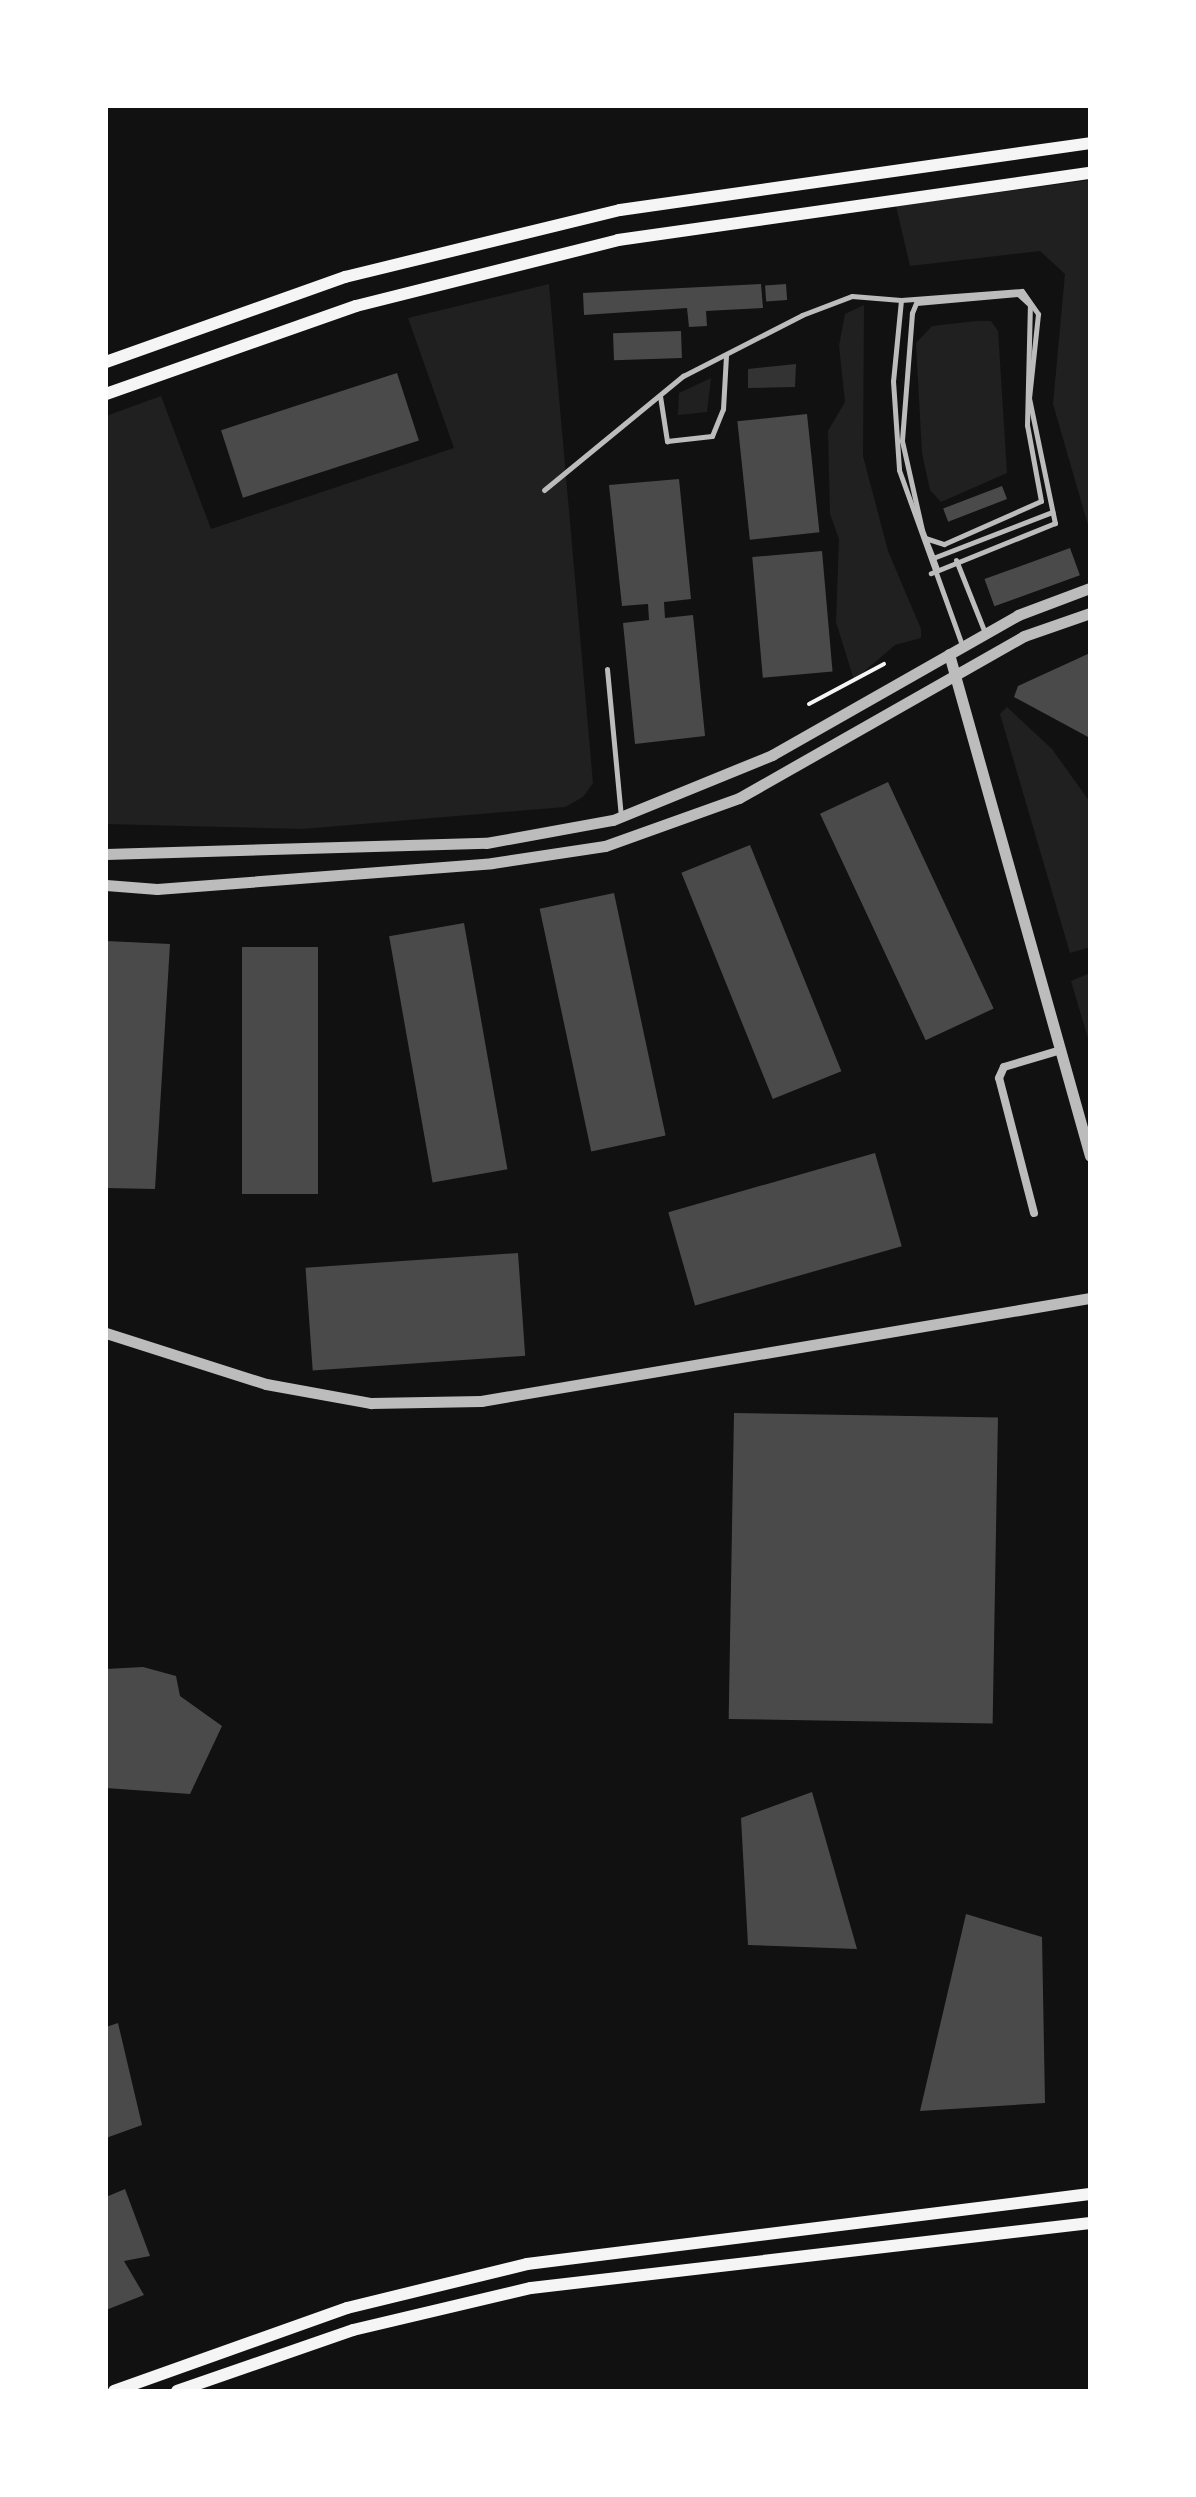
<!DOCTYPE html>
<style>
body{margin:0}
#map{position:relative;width:1196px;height:2497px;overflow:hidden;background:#111;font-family:"Space Grotesk",sans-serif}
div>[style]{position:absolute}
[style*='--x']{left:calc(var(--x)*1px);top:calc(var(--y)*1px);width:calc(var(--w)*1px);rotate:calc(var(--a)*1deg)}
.green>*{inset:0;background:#202020}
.water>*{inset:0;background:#333}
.building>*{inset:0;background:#4a4a4a;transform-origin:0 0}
.path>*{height:4px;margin:-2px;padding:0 2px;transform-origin:2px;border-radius:2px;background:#f5f5f5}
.service>*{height:5px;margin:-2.5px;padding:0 2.5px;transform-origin:2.5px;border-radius:2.5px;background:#bcbcbc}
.minor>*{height:8px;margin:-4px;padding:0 4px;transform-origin:4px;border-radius:4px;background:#bcbcbc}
.tertiary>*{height:11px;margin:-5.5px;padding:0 5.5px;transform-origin:5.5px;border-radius:5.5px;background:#bcbcbc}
.secondary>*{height:12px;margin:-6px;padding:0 6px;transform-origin:6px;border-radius:6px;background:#f5f5f5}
span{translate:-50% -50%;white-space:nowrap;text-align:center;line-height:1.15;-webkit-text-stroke:6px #fff;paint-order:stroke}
.frame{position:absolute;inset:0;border:108px solid #fff;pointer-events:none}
</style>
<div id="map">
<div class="green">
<div style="clip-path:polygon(1090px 180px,1090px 532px,1053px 404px,1065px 274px,1040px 251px,910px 266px,896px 206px)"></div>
<div style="clip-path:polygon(549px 284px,593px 783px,583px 797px,565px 807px,302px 829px,106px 824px,106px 416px,161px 396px,211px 529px,454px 448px,408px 318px)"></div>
<div style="clip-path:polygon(864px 305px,863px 456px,888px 551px,921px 629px,921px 638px,895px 645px,854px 680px,836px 622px,839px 539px,830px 514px,828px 431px,845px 402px,839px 346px,845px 314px)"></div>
<div style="clip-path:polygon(977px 321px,991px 321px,998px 331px,1007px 473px,941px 502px,930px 490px,922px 453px,916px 343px,932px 326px)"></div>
<div style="clip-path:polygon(711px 378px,707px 412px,678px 415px,679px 393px)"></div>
<div style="clip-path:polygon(1007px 707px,1052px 749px,1090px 802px,1090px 947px,1070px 953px,1000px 714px)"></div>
<div style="clip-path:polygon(1090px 973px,1090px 1045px,1071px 981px)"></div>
</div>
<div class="water">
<div style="clip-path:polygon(796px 364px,795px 387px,748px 388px,748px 369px)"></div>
</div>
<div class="building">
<div style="clip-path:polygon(761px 284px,763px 308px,706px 311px,707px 326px,689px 327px,687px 308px,584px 315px,583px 293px)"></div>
<div style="left:786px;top:284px;width:16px;height:21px;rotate:86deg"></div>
<div style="left:681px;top:331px;width:27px;height:68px;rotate:88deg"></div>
<div style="left:397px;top:373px;width:71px;height:185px;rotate:72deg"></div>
<div style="left:807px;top:414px;width:119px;height:70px;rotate:84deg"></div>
<div style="clip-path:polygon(679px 479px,691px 599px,664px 602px,665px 618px,693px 615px,705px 736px,635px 744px,623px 623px,649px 620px,648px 604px,622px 606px,609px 485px)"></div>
<div style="left:1002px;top:486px;width:14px;height:63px;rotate:69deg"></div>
<div style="left:1070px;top:548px;width:29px;height:91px;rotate:70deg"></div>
<div style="left:822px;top:551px;width:121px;height:70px;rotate:85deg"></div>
<div style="clip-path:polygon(1090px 653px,1090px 738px,1014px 697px,1018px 686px)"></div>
<div style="left:888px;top:782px;width:250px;height:75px;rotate:65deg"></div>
<div style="left:750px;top:845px;width:244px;height:74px;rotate:68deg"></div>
<div style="left:614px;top:893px;width:248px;height:76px;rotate:78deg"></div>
<div style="left:464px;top:923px;width:250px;height:76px;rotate:80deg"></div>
<div style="clip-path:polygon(106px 941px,170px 944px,155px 1189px,106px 1188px)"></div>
<div style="left:318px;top:947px;width:247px;height:76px;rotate:90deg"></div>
<div style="left:875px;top:1153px;width:97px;height:215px;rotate:74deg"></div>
<div style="left:518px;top:1253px;width:103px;height:213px;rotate:86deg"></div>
<div style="left:734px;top:1413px;width:264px;height:306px;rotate:1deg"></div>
<div style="clip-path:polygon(143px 1667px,176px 1676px,180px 1696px,222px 1726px,190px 1794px,106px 1788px,106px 1669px)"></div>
<div style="clip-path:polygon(812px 1792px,857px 1949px,748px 1945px,741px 1818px)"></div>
<div style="clip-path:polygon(966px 1914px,1042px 1937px,1045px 2103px,920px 2111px)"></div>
<div style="clip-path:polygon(118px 2023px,142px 2125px,106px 2138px,106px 2027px)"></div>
<div style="clip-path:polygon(125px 2189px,150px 2256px,124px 2261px,144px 2295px,106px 2310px,106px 2197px)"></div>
</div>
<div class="path">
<div style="--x:809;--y:704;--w:85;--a:-28.1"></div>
</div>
<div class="service">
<div style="--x:901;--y:300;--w:81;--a:95.6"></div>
<div style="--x:893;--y:381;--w:89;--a:86.1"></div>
<div style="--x:899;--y:470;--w:186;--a:70.2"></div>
<div style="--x:660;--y:396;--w:46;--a:81.2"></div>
<div style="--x:667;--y:441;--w:45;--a:-6.3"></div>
<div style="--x:712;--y:436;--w:29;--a:-68"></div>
<div style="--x:723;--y:409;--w:54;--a:-86.8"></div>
<div style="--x:544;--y:490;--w:180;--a:-39.4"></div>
<div style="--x:683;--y:376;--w:134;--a:-27.1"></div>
<div style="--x:802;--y:315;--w:53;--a:-20.8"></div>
<div style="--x:852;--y:296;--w:49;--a:4.7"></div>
<div style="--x:901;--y:300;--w:121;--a:-4.3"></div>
<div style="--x:1022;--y:291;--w:28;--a:55"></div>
<div style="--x:1038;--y:314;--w:84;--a:96.1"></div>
<div style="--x:1029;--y:398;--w:128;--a:78.3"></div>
<div style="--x:1055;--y:523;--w:134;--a:158"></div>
<div style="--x:925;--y:538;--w:20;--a:18"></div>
<div style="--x:944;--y:544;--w:106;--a:-23.9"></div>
<div style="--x:1041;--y:501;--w:77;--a:-100.4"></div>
<div style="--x:1027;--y:425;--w:120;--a:-88.6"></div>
<div style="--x:1030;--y:305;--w:16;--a:-137"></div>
<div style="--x:1018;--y:294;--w:102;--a:175"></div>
<div style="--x:916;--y:303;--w:11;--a:112"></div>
<div style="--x:912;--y:313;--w:128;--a:94.5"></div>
<div style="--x:902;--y:441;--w:91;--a:77.3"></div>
<div style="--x:922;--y:530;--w:9;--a:69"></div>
<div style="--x:925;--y:538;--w:22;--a:68"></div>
<div style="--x:933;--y:558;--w:12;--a:70"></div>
<div style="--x:933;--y:558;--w:128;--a:-21.1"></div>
<div style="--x:956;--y:560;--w:79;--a:68.3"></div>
<div style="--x:607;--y:669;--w:148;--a:84.6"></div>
</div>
<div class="minor">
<div style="--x:1034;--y:1213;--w:139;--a:-104.5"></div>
<div style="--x:999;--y:1078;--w:12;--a:-66"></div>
<div style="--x:1004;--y:1067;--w:59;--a:-16.6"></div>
</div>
<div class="tertiary">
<div style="--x:949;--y:654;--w:521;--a:74.31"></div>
<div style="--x:106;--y:854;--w:380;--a:-1.7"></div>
<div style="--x:486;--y:843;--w:129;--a:-10.3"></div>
<div style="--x:613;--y:820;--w:172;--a:-22.2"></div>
<div style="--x:772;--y:755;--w:283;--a:-29.6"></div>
<div style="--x:1018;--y:615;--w:77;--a:-20.6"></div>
<div style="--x:106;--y:885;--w:51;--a:4.5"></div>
<div style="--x:157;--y:889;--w:336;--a:-4.4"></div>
<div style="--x:492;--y:863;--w:114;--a:-8.6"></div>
<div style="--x:605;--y:846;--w:142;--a:-19.7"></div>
<div style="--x:739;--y:798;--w:328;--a:-29.6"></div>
<div style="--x:1024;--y:636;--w:70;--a:-19.2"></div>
<div style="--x:106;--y:1333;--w:168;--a:17.7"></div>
<div style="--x:266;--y:1384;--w:107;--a:10.3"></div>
<div style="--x:371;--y:1403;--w:110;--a:-1"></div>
<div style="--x:481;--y:1401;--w:618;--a:-9.6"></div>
</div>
<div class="secondary">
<div style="--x:106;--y:362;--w:254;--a:-19.6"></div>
<div style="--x:345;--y:277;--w:283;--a:-13.7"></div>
<div style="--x:620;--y:210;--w:475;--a:-8.1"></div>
<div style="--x:106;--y:394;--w:265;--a:-19.4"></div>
<div style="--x:356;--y:306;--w:270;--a:-14.1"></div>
<div style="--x:618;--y:240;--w:477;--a:-8.1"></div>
<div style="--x:114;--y:2391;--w:247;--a:-19.6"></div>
<div style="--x:347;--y:2308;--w:185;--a:-13.7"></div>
<div style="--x:527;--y:2264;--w:567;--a:-7.09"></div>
<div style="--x:177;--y:2391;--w:186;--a:-19.1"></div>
<div style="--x:353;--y:2330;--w:183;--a:-13.3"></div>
<div style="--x:531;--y:2288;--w:563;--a:-6.63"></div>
</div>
<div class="frame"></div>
</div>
